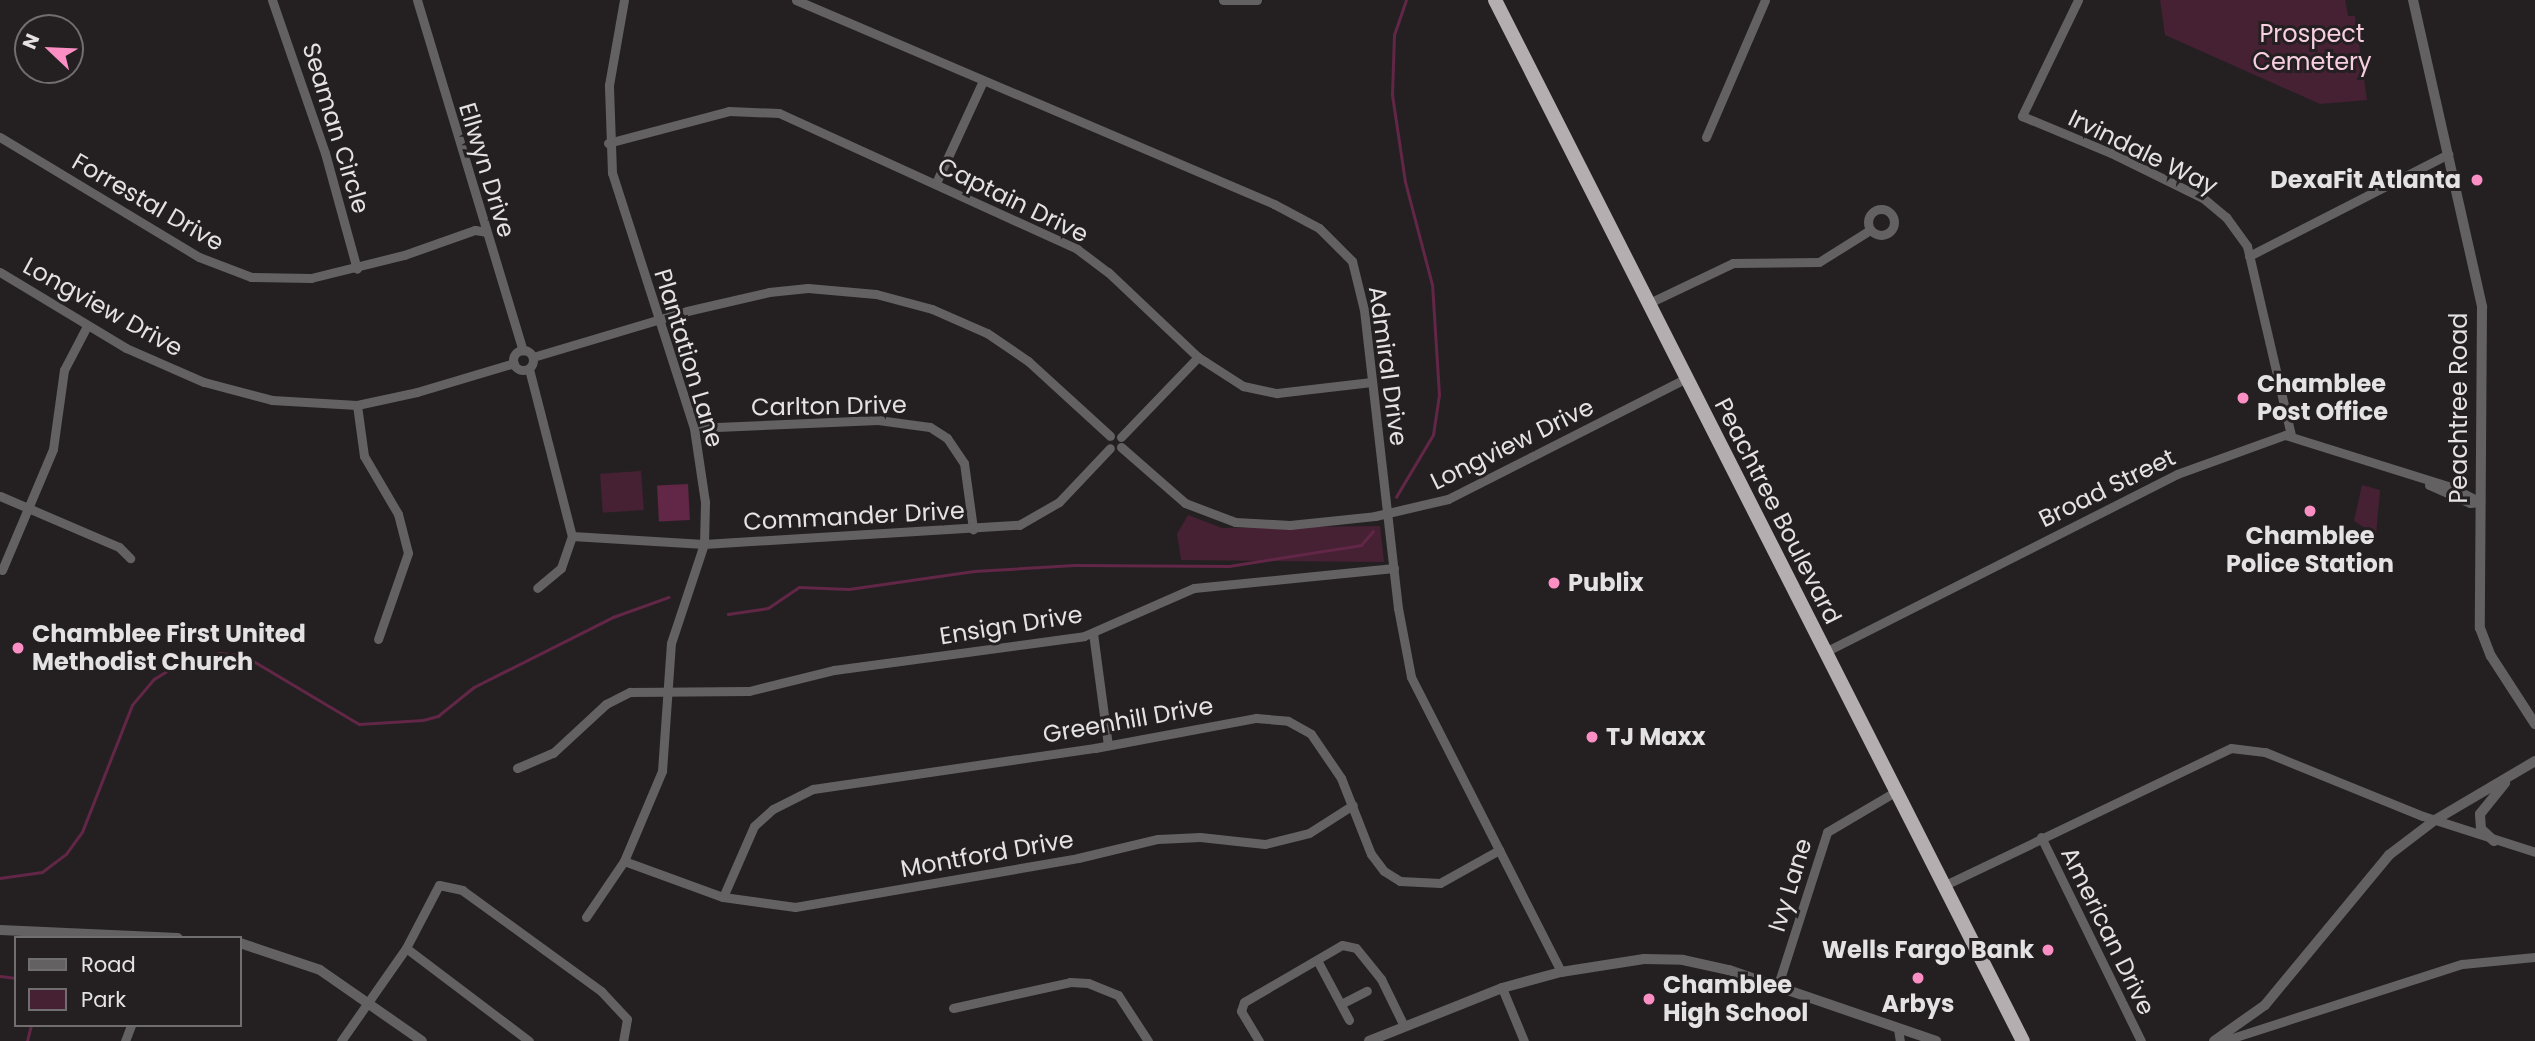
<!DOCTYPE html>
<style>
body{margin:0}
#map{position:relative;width:2535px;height:1041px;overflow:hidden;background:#242022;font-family:Poppins,sans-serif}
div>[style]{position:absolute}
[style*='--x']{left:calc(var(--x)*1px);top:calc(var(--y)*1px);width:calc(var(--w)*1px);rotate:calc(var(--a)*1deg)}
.green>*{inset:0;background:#462033;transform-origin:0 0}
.water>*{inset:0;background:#622646;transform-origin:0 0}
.stream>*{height:2.5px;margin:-1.25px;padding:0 1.25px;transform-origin:1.25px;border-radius:1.25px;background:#622646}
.minor>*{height:9px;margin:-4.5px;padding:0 4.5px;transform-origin:4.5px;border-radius:4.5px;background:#646162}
.minor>.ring{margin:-4.5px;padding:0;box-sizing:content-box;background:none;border:9px solid #646162;border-radius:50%}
.tertiary>*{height:10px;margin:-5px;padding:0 5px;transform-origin:5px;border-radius:5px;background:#646162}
.trunk>*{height:14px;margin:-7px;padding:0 7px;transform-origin:7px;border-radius:7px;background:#b4aeb1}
.dots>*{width:19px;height:19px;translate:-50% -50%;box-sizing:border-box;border:4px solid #242022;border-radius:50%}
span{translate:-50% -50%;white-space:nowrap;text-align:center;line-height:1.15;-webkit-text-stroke:6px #242022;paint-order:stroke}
.park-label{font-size:24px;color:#f7cfe0}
.street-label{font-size:24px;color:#e5e2e4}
.poi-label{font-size:24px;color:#e5e2e4;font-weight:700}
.right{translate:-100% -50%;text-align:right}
.left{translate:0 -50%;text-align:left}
.legend{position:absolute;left:14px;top:936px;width:228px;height:91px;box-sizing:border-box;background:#242022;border:2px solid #716e70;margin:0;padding:9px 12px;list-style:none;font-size:21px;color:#e5e2e4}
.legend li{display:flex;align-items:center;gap:14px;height:35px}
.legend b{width:35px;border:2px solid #716e70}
.north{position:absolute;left:14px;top:14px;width:70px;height:70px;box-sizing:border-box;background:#242022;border:2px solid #716e70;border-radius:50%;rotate:293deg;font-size:19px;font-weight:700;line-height:28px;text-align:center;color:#e5e2e4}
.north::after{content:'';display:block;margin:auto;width:24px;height:32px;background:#fb8fc4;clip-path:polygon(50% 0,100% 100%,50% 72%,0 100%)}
</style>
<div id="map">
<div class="green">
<div style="clip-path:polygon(2160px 0,2345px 0,2348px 16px,2355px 16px,2367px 100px,2320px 104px,2165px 35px)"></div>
<div style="left:641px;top:471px;width:39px;height:41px;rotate:86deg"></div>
<div style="clip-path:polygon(2362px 485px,2380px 490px,2376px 535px,2354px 521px)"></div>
<div style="clip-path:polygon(1188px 515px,1222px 528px,1380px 526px,1384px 562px,1181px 560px,1177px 534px)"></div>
</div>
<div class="water">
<div style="left:688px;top:484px;width:36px;height:31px;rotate:87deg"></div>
</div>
<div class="stream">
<div style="--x:1396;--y:497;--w:72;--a:-59.2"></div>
<div style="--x:1433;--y:435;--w:40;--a:-81.5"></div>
<div style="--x:1439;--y:395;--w:110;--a:-93.6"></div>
<div style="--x:1432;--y:285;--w:106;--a:-104.7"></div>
<div style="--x:1405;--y:182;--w:88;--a:-98.5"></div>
<div style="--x:1392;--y:95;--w:60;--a:-88.1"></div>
<div style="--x:1394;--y:35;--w:37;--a:-71"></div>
<div style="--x:728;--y:614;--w:40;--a:-8.5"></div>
<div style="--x:768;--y:608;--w:37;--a:-34"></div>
<div style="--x:799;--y:587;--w:50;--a:2.3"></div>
<div style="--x:849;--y:589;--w:126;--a:-8.2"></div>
<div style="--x:974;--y:571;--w:100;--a:-3.4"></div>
<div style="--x:1074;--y:565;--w:155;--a:0.4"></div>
<div style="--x:1229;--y:566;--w:134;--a:-9"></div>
<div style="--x:1361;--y:545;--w:18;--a:-49"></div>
<div style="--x:0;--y:878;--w:42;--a:-8.1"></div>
<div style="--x:42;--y:872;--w:30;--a:-37"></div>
<div style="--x:66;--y:854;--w:27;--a:-54"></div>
<div style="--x:82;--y:832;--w:136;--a:-68.5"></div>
<div style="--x:132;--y:705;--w:34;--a:-50"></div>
<div style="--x:154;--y:679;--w:36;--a:-32"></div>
<div style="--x:185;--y:660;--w:36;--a:-11"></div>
<div style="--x:220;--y:653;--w:25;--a:7"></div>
<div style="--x:245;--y:656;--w:133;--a:30.8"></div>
<div style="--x:359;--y:724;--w:64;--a:-3.6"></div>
<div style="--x:423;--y:720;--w:16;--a:-15"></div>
<div style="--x:438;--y:716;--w:46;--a:-38.9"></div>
<div style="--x:474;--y:687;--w:156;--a:-26.7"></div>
<div style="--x:613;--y:617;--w:59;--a:-19.7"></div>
<div style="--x:0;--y:976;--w:16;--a:7"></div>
<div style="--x:27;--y:1041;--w:16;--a:-76"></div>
</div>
<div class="minor">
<div style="--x:272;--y:0;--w:162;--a:70.9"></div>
<div style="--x:325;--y:153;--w:120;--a:74.6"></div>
<div style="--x:417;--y:0;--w:366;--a:73.2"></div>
<div style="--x:796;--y:0;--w:520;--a:23.11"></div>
<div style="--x:1274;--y:204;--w:51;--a:28.1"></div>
<div style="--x:1319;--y:228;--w:47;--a:45"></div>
<div style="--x:1352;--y:261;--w:50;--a:76.2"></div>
<div style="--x:1364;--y:310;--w:300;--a:83.5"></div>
<div style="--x:1398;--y:608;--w:70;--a:79.3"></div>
<div style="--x:1411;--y:677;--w:331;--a:63"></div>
<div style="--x:1223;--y:0;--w:34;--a:0"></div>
<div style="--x:2078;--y:0;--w:129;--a:115.8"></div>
<div style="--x:2022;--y:116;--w:96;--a:22.6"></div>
<div style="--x:2111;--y:153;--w:102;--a:26.1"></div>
<div style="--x:2203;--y:198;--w:30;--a:40"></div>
<div style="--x:2226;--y:217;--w:36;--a:54"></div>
<div style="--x:2247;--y:246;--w:194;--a:76.9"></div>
<div style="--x:0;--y:137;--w:232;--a:31.1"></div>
<div style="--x:199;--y:257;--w:56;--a:21"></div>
<div style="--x:251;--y:277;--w:60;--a:1"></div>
<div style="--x:311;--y:278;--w:96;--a:-13.9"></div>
<div style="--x:404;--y:255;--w:75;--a:-19.4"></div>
<div style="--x:475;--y:230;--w:11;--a:10"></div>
<div style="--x:1706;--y:137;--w:149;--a:-66.7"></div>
<div style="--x:608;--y:143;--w:125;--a:-14.8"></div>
<div style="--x:729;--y:111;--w:50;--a:2.3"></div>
<div style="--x:779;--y:113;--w:328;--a:24.5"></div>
<div style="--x:1077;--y:249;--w:39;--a:37"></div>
<div style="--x:1108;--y:272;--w:124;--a:43.4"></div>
<div style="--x:1198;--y:357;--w:54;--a:32.8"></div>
<div style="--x:1243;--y:386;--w:35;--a:12"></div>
<div style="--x:1277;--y:393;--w:95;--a:-6.7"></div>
<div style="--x:936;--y:183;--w:112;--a:-65.3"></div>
<div class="ring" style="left:1868px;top:209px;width:17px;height:17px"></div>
<div style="--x:2249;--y:256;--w:224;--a:-27.1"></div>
<div style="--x:0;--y:272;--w:147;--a:31.1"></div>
<div style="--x:126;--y:348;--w:85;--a:23.6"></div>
<div style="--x:204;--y:382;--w:70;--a:14.8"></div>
<div style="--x:272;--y:400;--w:85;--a:3.4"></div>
<div style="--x:357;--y:405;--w:61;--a:-12.2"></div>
<div style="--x:417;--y:392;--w:101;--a:-16.6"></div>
<div style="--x:1647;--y:304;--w:95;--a:-25.5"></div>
<div style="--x:1733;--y:263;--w:86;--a:-0.7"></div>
<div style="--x:1819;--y:262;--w:60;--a:-32.1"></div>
<div class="ring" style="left:513px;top:350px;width:11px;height:11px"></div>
<div style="--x:533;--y:357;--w:161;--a:-16.6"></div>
<div style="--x:687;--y:311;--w:84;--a:-13"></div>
<div style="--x:769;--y:292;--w:39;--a:-6"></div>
<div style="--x:808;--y:288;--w:68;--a:5"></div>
<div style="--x:876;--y:294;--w:58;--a:15"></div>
<div style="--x:932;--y:309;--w:60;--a:23.6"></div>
<div style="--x:987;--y:333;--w:50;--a:34.3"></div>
<div style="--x:1028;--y:361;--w:111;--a:42.4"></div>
<div style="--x:529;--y:369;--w:172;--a:75.6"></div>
<div style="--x:572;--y:536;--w:34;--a:109"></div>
<div style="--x:561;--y:568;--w:31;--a:140"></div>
<div style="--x:357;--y:405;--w:51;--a:82.2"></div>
<div style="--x:364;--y:456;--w:67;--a:59.6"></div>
<div style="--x:398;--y:514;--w:40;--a:75.6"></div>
<div style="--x:408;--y:553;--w:91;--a:109.2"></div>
<div style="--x:694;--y:428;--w:184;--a:-2.5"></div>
<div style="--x:878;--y:420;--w:52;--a:7.7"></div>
<div style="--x:930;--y:427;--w:20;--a:33"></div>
<div style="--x:947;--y:438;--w:30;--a:56"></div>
<div style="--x:964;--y:463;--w:67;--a:82.2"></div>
<div style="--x:1121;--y:437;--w:111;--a:-46.1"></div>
<div style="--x:1121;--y:447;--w:85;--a:41.2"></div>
<div style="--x:1185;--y:503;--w:53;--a:20.8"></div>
<div style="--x:1235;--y:522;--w:55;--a:3.1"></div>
<div style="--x:1290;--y:525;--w:85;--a:-6"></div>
<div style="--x:1375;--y:516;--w:75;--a:-13.1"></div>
<div style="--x:1448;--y:499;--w:266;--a:-26.9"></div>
<div style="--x:2429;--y:485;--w:45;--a:23.7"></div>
<div style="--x:2470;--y:503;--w:10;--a:-6"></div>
<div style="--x:0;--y:496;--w:129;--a:23.2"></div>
<div style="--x:119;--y:547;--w:16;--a:45"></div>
<div style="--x:572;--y:536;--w:132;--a:3.5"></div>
<div style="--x:704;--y:544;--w:316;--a:-3.5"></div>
<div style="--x:1019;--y:525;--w:46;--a:-29.9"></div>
<div style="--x:1059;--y:502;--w:74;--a:-46.6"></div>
<div style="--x:2;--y:570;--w:131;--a:-67.1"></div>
<div style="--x:53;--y:449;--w:80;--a:-82.1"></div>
<div style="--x:64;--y:370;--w:50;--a:-62.4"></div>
<div style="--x:1093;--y:633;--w:113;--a:82.4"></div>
<div style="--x:1825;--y:652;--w:394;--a:-26.8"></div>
<div style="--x:2177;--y:474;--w:115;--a:-19.9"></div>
<div style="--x:2285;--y:435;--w:174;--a:17.4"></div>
<div style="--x:2451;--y:487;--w:33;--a:27"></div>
<div style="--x:517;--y:768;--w:39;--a:-23"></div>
<div style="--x:553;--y:753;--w:72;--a:-42.8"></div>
<div style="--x:606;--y:704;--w:27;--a:-27"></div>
<div style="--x:630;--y:692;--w:119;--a:-0.5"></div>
<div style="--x:749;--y:691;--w:88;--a:-13.9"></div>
<div style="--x:834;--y:670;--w:252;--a:-7.7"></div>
<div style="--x:1084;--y:636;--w:120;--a:-23.6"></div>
<div style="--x:1194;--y:588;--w:201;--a:-5.7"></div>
<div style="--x:2041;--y:837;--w:227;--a:63.9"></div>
<div style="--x:624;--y:861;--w:105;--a:20"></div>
<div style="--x:723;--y:897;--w:73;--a:7.9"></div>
<div style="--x:795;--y:907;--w:287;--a:-9.8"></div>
<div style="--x:1078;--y:858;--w:82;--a:-13.4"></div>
<div style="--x:1158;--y:839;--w:42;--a:-2.7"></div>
<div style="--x:1200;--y:837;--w:65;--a:6.1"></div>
<div style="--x:1265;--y:844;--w:45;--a:-14"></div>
<div style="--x:1309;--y:833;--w:52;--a:-32.5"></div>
<div style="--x:1943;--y:886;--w:319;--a:-25.6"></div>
<div style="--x:2231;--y:748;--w:34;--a:7"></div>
<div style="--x:2265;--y:752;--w:170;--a:22.1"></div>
<div style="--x:2423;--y:816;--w:118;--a:17.8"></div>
<div style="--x:723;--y:897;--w:77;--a:-66.4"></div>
<div style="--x:754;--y:826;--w:25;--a:-42"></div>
<div style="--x:773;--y:809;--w:45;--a:-26.6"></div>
<div style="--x:813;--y:789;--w:285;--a:-8.3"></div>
<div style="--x:1095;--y:748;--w:164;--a:-10.6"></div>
<div style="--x:1256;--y:718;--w:32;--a:5"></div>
<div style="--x:1288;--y:721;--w:26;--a:29"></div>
<div style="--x:1311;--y:734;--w:53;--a:55.7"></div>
<div style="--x:1341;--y:778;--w:82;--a:68.5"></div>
<div style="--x:1371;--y:854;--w:21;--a:53"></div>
<div style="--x:1384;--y:871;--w:19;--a:32"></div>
<div style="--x:1400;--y:881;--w:40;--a:2.9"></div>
<div style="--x:1440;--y:883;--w:68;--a:-29.2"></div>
<div style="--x:586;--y:917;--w:68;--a:-55.8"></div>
<div style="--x:624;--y:861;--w:98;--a:-67.1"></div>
<div style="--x:662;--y:771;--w:128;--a:-86"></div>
<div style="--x:671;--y:643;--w:104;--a:-71.6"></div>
<div style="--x:704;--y:544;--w:42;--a:-88.6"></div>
<div style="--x:705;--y:502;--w:75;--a:-98.5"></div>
<div style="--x:694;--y:428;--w:268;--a:-107.8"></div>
<div style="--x:612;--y:173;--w:88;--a:-92"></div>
<div style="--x:609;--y:85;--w:86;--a:-80"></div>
<div style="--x:1317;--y:960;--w:68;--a:61.9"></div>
<div style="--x:1778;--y:985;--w:161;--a:-72.2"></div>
<div style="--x:1827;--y:832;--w:79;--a:-30.5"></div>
<div style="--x:1502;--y:988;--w:57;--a:67.5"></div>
<div style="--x:1341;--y:1004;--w:29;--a:-27"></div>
<div style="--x:953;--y:1008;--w:120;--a:-12.5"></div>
<div style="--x:1070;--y:982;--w:18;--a:3"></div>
<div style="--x:1088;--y:983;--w:32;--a:22"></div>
<div style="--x:1118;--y:995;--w:55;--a:56.9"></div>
<div style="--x:1898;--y:1029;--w:12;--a:81"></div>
<div style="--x:125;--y:1041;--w:17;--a:-69"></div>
<div style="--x:341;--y:1041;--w:113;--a:-55"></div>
<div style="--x:529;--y:1041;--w:154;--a:-142.9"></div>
<div style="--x:406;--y:948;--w:71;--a:-62.4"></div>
<div style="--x:439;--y:885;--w:24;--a:12"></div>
<div style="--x:462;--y:890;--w:172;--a:36"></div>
<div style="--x:601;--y:991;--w:38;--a:47"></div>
<div style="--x:627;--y:1019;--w:22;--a:100"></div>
<div style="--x:1259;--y:1041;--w:35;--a:-121"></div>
<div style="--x:1241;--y:1011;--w:9;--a:-72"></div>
<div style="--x:1244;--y:1002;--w:113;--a:-30.2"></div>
<div style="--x:1342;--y:945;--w:14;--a:12"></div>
<div style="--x:1356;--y:948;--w:40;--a:51"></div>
<div style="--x:1381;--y:979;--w:52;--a:63.9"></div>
<div style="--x:2223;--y:1041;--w:251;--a:-17.9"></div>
<div style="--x:2462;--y:964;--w:73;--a:-5.5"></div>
</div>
<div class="tertiary">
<div style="--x:2413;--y:0;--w:315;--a:77.3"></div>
<div style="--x:2482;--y:307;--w:321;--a:90.4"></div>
<div style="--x:2480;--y:628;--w:30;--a:69"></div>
<div style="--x:2491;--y:656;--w:81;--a:57.1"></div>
<div style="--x:2494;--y:841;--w:18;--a:-137"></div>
<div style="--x:2481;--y:829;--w:15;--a:-94"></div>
<div style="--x:2480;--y:814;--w:40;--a:-51"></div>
<div style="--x:0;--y:930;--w:178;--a:2.6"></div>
<div style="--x:240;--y:943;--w:84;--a:18.6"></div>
<div style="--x:320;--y:970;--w:124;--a:34.8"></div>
<div style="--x:1369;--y:1041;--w:143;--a:-21.7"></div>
<div style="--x:1502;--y:988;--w:61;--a:-15.2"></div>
<div style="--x:1561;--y:972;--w:84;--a:-8.9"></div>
<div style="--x:1644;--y:959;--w:39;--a:1"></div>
<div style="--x:1683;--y:960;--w:47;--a:12.3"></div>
<div style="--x:1729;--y:970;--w:219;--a:18.9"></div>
<div style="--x:2214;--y:1041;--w:62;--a:-35.2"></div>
<div style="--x:2265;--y:1005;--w:195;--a:-50.4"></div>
<div style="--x:2389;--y:855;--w:58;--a:-37.3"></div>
<div style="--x:2435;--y:820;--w:116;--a:-30.5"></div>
</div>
<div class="trunk">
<div style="--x:1495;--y:0;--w:1167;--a:63.11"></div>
</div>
<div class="dots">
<div style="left:2477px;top:180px;background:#fb8fc4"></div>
<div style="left:2243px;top:398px;background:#fb8fc4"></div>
<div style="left:2310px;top:511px;background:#fb8fc4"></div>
<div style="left:1554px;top:583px;background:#fb8fc4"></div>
<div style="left:18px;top:648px;background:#fb8fc4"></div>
<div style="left:1592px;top:737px;background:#fb8fc4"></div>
<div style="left:2048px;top:950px;background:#fb8fc4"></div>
<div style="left:1918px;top:978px;background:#fb8fc4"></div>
<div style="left:1649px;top:999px;background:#fb8fc4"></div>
</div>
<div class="park-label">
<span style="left:2312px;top:48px">Prospect<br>Cemetery</span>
</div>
<div class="street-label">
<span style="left:336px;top:128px;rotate:73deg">Seaman Circle</span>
<span style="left:2143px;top:152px;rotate:26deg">Irvindale Way</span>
<span style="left:487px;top:170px;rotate:73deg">Ellwyn Drive</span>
<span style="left:1013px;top:200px;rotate:26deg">Captain Drive</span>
<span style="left:148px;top:202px;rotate:30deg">Forrestal Drive</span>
<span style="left:103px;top:307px;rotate:29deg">Longview Drive</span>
<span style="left:689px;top:358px;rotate:73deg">Plantation Lane</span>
<span style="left:1388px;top:366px;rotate:82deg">Admiral Drive</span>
<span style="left:829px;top:406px;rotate:-1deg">Carlton Drive</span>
<span style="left:2459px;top:408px;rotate:-90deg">Peachtree Road</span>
<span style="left:1512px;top:444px;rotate:-26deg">Longview Drive</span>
<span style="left:2107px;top:488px;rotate:-26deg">Broad Street</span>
<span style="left:1778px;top:511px;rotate:63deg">Peachtree Boulevard</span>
<span style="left:854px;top:516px;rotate:-3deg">Commander Drive</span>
<span style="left:1011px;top:625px;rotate:-9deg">Ensign Drive</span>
<span style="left:1128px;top:720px;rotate:-10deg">Greenhill Drive</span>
<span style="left:987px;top:854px;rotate:-10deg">Montford Drive</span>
<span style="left:1790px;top:885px;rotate:-73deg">Ivy Lane</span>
<span style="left:2108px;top:931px;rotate:64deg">American Drive</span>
</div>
<div class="poi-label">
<span class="right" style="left:2461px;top:180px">DexaFit Atlanta</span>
<span class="left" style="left:2257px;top:398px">Chamblee<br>Post Office</span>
<span style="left:2310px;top:550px">Chamblee<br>Police Station</span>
<span class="left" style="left:1568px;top:583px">Publix</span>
<span class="left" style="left:32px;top:648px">Chamblee First United<br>Methodist Church</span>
<span class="left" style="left:1606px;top:737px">TJ Maxx</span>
<span class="right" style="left:2034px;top:950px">Wells Fargo Bank</span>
<span class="left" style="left:1663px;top:999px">Chamblee<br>High School</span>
<span style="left:1918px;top:1004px">Arbys</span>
</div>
<ul class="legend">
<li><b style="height:9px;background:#646162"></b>Road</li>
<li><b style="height:19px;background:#462033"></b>Park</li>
</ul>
<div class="north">N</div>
</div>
